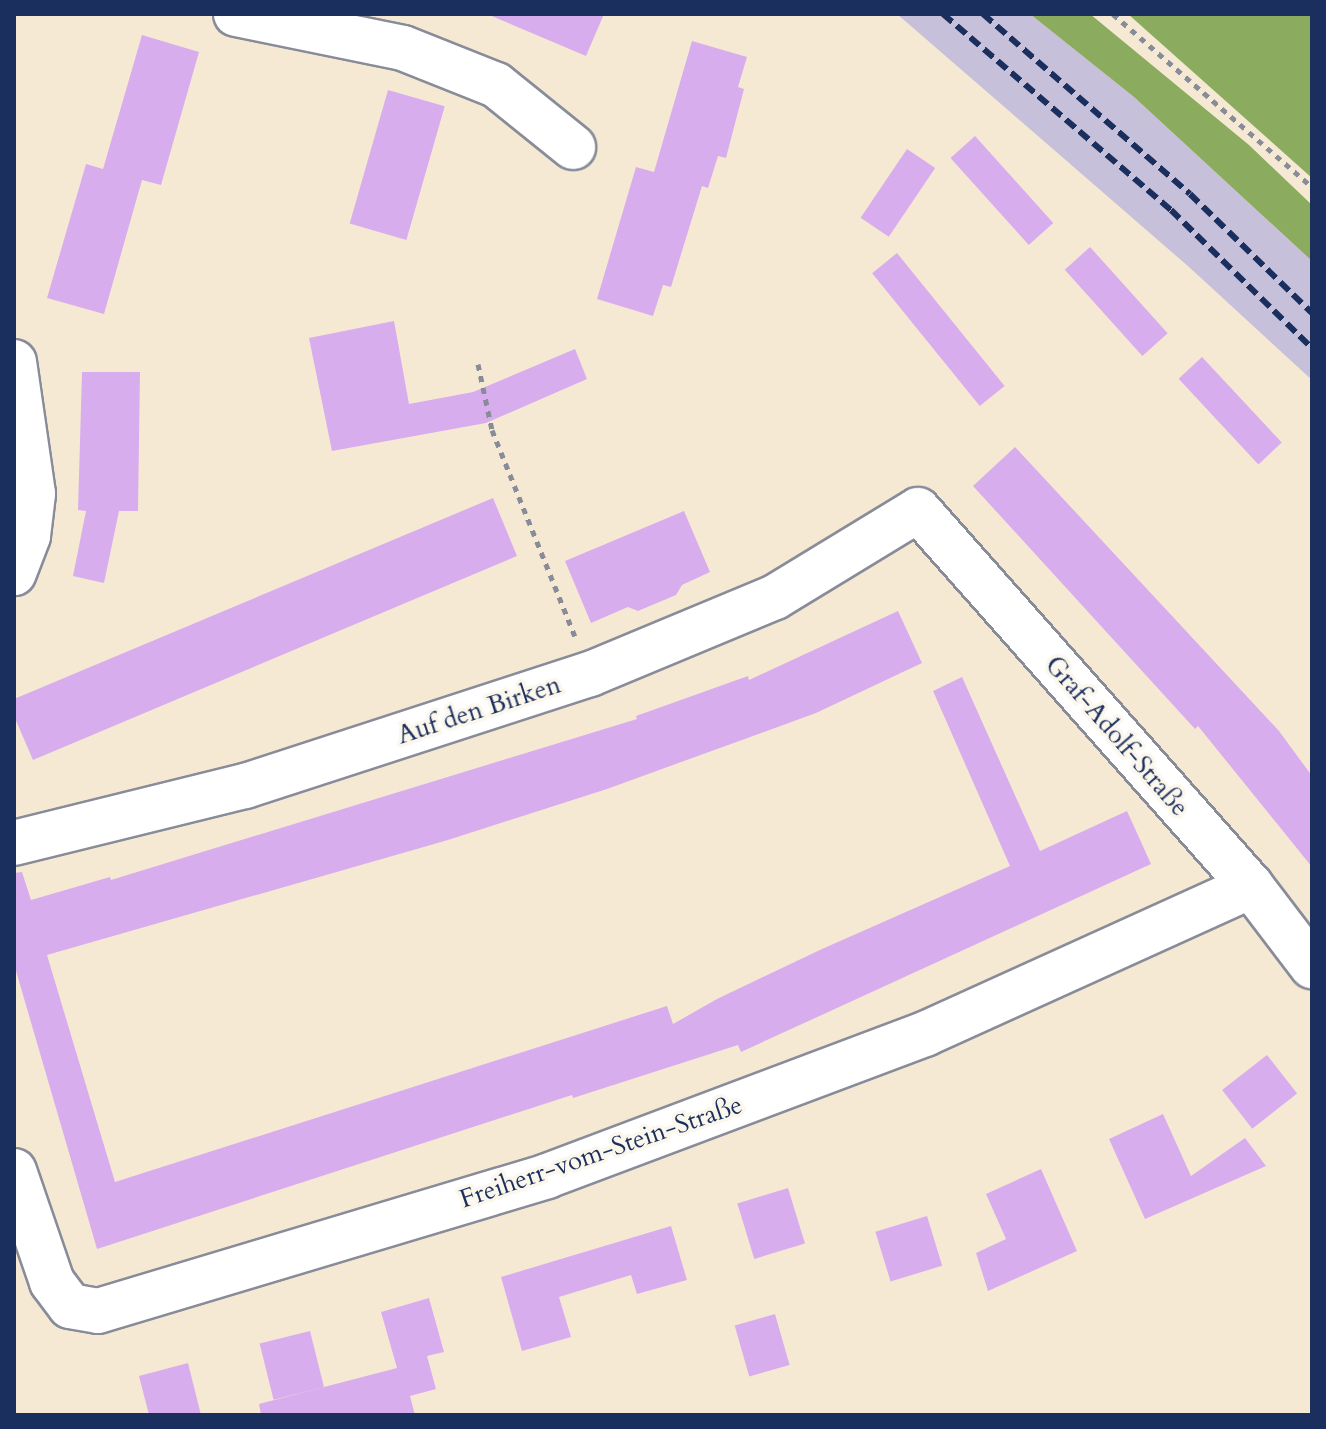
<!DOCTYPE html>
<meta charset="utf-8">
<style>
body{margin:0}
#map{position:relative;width:1326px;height:1429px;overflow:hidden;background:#f6e9d4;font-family:Cardo,serif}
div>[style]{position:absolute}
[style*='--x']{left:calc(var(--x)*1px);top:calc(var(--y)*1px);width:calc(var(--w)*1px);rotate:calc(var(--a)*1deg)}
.industrial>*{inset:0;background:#c6c0da}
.forest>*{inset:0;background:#8bab5f}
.building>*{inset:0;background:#d8adee;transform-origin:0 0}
.path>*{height:5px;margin-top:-2.5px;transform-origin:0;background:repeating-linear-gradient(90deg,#888c99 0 6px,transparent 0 12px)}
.roads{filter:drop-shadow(2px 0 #888c99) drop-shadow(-2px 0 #888c99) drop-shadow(0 2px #888c99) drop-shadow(0 -2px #888c99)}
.minor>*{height:44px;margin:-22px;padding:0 22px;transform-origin:22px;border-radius:22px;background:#fff}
.rail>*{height:6px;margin-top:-3px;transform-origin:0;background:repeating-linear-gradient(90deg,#1b2f5e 0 12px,transparent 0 18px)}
span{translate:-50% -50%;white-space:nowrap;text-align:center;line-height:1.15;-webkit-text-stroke:7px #fbf7ec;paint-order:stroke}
.street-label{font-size:26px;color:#1b2f5e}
.frame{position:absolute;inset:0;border:16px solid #1b2f5e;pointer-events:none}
</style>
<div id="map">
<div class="industrial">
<div style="clip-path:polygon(897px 14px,1030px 14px,1134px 97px,1312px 261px,1312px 380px,1189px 267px)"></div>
</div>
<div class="forest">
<div style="clip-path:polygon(1030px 14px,1090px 14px,1249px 145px,1312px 205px,1312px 261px,1134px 97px)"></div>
<div style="clip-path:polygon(1128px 14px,1312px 14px,1312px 178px)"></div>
</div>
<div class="building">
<div style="clip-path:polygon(487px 14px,604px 14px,586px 56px)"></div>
<div style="clip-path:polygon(142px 35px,199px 52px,161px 185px,142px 180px,104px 314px,47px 298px,86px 164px,103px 169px)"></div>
<div style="clip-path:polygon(692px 41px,747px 57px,738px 87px,744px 89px,726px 158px,718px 156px,708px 188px,702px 186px,671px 287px,663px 285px,653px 316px,597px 299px,636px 167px,654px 172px)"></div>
<div style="left:388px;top:90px;width:59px;height:139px;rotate:16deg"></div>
<div style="left:975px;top:136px;width:117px;height:33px;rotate:48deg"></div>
<div style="left:907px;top:149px;width:34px;height:83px;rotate:34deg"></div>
<div style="left:1090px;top:247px;width:116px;height:34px;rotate:48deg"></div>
<div style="left:897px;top:253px;width:171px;height:32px;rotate:51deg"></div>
<div style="clip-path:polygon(394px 321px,409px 404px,473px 392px,575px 349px,587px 379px,486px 423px,332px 451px,309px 338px)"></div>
<div style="left:1202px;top:357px;width:117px;height:32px;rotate:47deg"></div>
<div style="clip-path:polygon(82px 372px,140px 372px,138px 511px,119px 511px,104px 583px,73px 576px,86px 511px,78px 510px)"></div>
<div style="clip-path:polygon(1015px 447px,1279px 731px,1312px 776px,1312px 867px,1198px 726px,1195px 729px,973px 486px)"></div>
<div style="clip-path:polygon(493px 498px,517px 556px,33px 760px,14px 716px,14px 699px)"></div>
<div style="clip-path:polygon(684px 511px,710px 572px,682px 585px,676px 595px,638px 611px,628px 607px,591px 623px,565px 561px)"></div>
<div style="clip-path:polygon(898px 611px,922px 663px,816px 713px,607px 789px,448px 840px,47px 955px,115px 1182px,667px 1006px,673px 1024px,717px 999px,822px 949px,1010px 866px,933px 691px,962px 677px,1040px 851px,1127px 811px,1151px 864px,741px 1052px,738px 1045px,573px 1098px,572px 1095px,97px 1249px,14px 964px,14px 873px,22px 872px,31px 900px,110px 877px,111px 880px,637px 719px,636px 716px,748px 676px,749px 680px)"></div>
<div style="left:1267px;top:1055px;width:49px;height:57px;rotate:52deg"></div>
<div style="clip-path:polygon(1163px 1114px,1191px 1176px,1245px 1138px,1266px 1166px,1145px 1219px,1109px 1139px)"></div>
<div style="clip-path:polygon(1041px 1169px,1077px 1251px,988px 1291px,976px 1253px,1006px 1239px,986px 1194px)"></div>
<div style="left:788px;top:1188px;width:58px;height:53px;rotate:73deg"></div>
<div style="left:927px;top:1216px;width:52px;height:54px;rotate:73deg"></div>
<div style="clip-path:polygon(671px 1226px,687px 1280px,637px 1294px,631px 1275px,559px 1297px,571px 1337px,522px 1351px,501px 1277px)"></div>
<div style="clip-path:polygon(429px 1298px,444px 1352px,427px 1356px,436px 1389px,410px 1396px,415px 1415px,261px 1415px,259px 1404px,397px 1368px,381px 1312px)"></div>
<div style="left:775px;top:1314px;width:53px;height:42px;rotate:74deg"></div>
<div style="left:310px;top:1331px;width:58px;height:52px;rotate:76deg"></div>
<div style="clip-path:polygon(188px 1363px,201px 1415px,149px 1415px,139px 1376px)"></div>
</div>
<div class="path">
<div style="--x:1113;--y:14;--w:264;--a:41"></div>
<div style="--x:478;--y:364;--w:67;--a:78"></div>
<div style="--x:492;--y:430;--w:222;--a:68.1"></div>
</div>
<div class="roads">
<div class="minor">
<div style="--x:236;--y:14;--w:170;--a:11.5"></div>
<div style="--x:403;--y:48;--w:100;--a:21.7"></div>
<div style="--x:496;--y:85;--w:99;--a:38.8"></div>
<div style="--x:14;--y:362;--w:133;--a:81.8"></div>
<div style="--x:33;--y:494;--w:42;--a:96.8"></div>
<div style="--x:28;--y:536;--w:40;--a:111"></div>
<div style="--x:14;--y:843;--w:238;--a:-13.9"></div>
<div style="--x:245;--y:786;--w:363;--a:-18"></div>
<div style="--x:590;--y:674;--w:200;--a:-22.6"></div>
<div style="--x:775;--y:597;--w:167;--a:-31.3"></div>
<div style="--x:918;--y:510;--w:502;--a:48.47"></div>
<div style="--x:1251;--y:886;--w:101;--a:52.7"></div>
<div style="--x:14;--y:1171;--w:117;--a:71.1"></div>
<div style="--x:52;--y:1282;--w:30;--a:53"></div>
<div style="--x:70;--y:1306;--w:28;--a:10"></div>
<div style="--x:98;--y:1311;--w:469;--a:-16.7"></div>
<div style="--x:547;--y:1176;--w:404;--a:-20.6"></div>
<div style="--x:925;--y:1034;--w:358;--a:-24.4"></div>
</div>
</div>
<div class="rail">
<div style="--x:943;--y:14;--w:301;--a:40.7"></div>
<div style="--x:1171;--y:210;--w:197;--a:44.4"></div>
<div style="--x:983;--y:14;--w:274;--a:41"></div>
<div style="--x:1190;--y:194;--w:170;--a:44.3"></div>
</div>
<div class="street-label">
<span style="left:479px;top:710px;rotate:-18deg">Auf den Birken</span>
<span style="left:1117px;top:736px;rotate:49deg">Graf-Adolf-Straße</span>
<span style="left:601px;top:1152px;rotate:-19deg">Freiherr-vom-Stein-Straße</span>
</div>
<div class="frame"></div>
</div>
